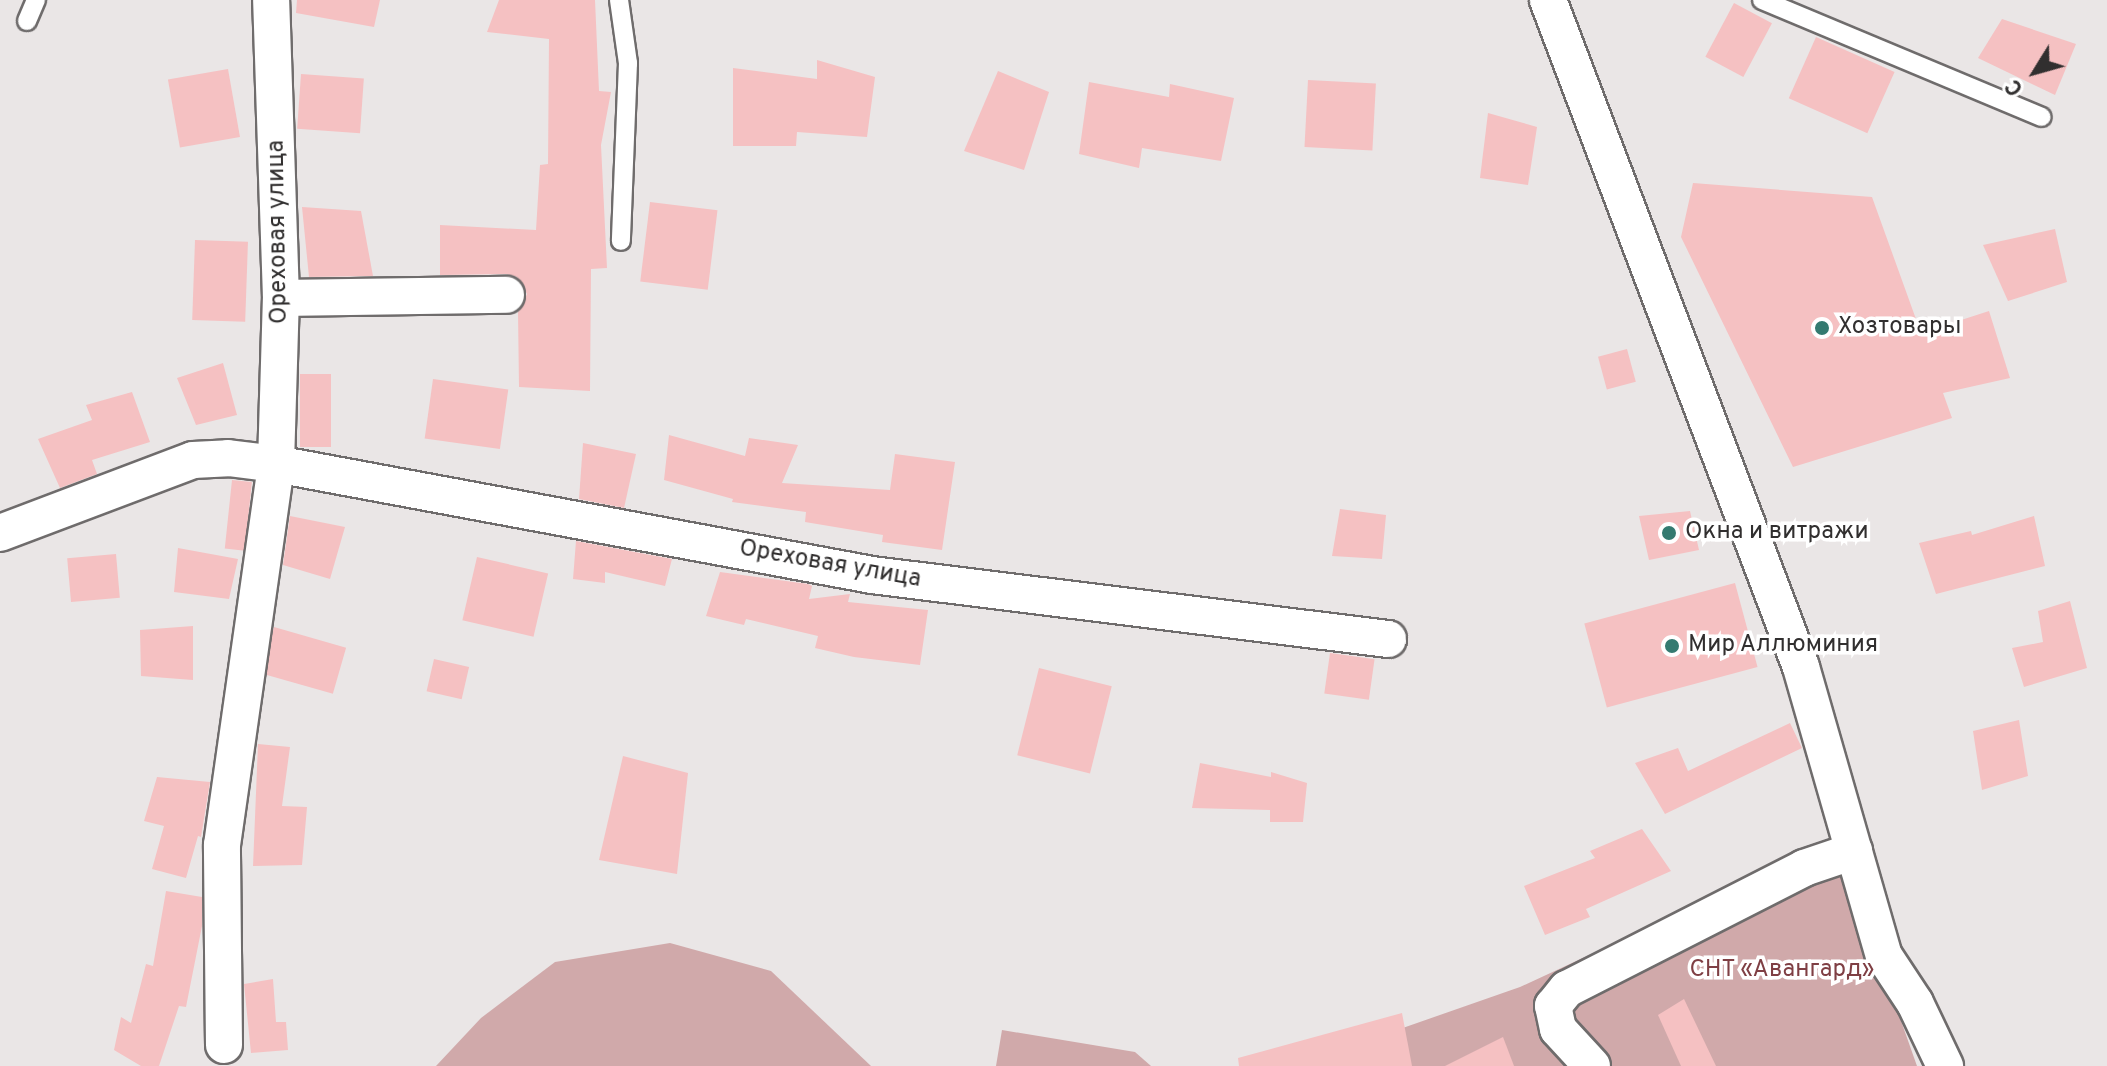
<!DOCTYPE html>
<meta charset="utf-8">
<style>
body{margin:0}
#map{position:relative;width:2107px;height:1066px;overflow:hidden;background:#eae6e6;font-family:Overpass,sans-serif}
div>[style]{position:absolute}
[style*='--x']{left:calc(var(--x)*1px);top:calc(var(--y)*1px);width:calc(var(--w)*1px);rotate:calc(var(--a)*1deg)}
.green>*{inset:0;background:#d0a9aa}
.building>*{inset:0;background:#f5c1c2;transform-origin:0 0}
.roads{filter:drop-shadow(2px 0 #6f6c6c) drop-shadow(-2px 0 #6f6c6c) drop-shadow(0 2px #6f6c6c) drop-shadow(0 -2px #6f6c6c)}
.lane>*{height:18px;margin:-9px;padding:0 9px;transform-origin:9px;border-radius:9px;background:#fff}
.street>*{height:36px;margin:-18px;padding:0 18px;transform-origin:18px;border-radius:18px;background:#fff}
.dots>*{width:22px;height:22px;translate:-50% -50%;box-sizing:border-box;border:4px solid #fff;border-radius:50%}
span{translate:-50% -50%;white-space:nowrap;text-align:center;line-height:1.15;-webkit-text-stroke:7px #fff;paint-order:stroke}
.street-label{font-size:24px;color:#312f2f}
.poi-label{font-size:24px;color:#312f2f}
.left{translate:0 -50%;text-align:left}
.park-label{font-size:24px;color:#7f3f44}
.north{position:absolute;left:1995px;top:32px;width:80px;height:80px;-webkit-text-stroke:6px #fff;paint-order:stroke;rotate:233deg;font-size:22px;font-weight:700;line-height:32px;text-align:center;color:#312f2f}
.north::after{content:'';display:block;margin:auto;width:28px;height:36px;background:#312f2f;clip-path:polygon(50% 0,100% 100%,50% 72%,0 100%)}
</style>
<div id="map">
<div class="green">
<div style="clip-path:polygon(1837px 840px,1917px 1066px,1294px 1066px,1520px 987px)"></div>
<div style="clip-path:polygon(670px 943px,771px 971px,871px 1066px,436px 1066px,481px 1018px,555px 962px)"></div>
<div style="clip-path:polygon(1002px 1030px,1135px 1052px,1151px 1066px,996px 1066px)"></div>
</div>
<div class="building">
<div style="clip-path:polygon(297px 0,380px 0,374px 27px,296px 13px)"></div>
<div style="clip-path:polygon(499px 0,595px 0,599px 91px,611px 92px,601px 145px,607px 268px,591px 269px,590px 391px,519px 387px,518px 312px,527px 294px,517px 277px,506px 274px,440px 275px,440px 225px,536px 230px,540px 165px,548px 164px,549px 39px,487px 32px)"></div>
<div style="left:1734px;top:3px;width:43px;height:61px;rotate:28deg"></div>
<div style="clip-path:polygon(2002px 19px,2076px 44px,2055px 95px,1978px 58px)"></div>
<div style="left:1816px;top:37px;width:86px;height:67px;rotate:24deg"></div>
<div style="clip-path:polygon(817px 60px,875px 77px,867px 137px,797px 132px,796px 146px,733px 146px,733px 68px,817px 79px)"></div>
<div style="left:228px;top:69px;width:69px;height:61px;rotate:80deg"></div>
<div style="clip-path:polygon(998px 71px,1049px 92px,1024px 170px,964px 151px)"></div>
<div style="left:301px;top:74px;width:63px;height:55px;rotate:4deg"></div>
<div style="left:1308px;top:80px;width:68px;height:67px;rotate:3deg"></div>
<div style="clip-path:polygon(1089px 82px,1169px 97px,1170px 84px,1234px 98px,1221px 161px,1142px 148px,1139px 168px,1079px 154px)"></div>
<div style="clip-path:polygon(1488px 113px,1537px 127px,1528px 185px,1480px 178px)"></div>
<div style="clip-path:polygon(1693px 183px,1872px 197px,1921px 333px,1989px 311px,2010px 378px,1943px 393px,1952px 418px,1793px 467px,1681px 237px)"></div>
<div style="left:650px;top:202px;width:68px;height:80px;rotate:7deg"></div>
<div style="clip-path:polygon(302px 207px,361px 211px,373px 276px,309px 277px)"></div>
<div style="clip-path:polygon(2055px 229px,2067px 282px,2008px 301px,1983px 245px)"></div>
<div style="left:195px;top:240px;width:53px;height:80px;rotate:2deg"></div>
<div style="left:1627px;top:349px;width:34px;height:30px;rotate:75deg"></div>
<div style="clip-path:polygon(223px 363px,237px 415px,196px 425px,177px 378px)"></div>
<div style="left:300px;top:374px;width:31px;height:73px"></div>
<div style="left:433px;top:379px;width:76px;height:60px;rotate:8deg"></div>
<div style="clip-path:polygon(132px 392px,150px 442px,92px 460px,97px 474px,60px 488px,38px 439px,92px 420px,86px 405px)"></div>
<div style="clip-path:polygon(669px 435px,745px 456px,749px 438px,798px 445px,782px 483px,890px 490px,895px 454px,955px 462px,942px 550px,882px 542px,883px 535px,805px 522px,806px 512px,732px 502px,733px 499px,664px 480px)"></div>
<div style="clip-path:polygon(583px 443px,636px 454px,624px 508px,579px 499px)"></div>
<div style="left:232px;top:480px;width:20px;height:69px;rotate:6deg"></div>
<div style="clip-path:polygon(1340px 509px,1386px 515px,1382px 559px,1332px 556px)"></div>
<div style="clip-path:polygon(1690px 511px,1699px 550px,1649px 560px,1639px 516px)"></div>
<div style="clip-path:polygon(290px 516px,345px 527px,330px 579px,283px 565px)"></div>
<div style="clip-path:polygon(2034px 516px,2045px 566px,1936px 594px,1919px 543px,1971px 531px,1972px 535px)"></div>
<div style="clip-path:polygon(576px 541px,672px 559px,665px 586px,605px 572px,605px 583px,573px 579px)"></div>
<div style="clip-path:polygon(178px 548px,238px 559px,229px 599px,174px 592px)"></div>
<div style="left:116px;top:554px;width:44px;height:49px;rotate:85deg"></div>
<div style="left:477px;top:557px;width:73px;height:65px;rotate:13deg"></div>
<div style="clip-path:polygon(720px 572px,808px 584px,812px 586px,809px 599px,850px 594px,848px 602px,928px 610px,920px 665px,854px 657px,815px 648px,818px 636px,746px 619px,744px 625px,706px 616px)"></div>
<div style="left:1735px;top:583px;width:87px;height:156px;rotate:75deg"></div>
<div style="clip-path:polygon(2070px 601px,2087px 668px,2024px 687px,2012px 648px,2043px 642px,2038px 611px)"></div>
<div style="clip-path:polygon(193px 626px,193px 680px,141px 676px,140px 630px)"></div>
<div style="left:274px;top:627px;width:75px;height:48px;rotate:16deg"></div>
<div style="left:1330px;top:653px;width:45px;height:41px;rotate:8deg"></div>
<div style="left:434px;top:659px;width:36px;height:33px;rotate:13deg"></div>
<div style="left:1039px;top:668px;width:75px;height:90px;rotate:14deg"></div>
<div style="clip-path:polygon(2019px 720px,2028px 776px,1982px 790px,1973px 731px)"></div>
<div style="clip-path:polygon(1790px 723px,1802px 748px,1665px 814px,1635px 763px,1678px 748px,1688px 771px)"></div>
<div style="clip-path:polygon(258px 744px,290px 747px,282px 806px,307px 807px,302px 865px,253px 866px)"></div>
<div style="clip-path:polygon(623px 756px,688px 773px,677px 874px,599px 860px)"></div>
<div style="clip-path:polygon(1200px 763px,1271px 777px,1271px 772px,1307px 783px,1303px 822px,1270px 822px,1270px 810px,1192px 808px)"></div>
<div style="clip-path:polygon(157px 777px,210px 782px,201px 837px,198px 836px,186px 878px,152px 869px,164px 826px,144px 821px)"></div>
<div style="clip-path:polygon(1642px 829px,1671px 871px,1586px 909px,1590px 917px,1545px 935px,1524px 886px,1595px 858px,1590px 851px)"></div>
<div style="clip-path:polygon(166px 891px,202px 897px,202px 926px,186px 1007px,179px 1006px,159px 1066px,141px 1066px,114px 1050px,121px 1017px,131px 1023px,146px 964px,153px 966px)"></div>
<div style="clip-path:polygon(273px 979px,276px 1022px,286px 1022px,288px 1050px,251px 1053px,244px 984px)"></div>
<div style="clip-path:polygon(1684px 999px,1716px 1066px,1681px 1066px,1658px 1015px)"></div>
<div style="clip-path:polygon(1402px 1013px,1412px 1066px,1239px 1066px,1238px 1058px)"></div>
<div style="clip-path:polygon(1503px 1037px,1514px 1066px,1445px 1066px)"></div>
</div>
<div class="roads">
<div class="lane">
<div style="--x:619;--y:0;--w:64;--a:81.9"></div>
<div style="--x:628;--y:63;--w:178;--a:92.3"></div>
<div style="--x:1762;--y:0;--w:303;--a:22.7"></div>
<div style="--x:27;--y:21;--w:23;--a:-67"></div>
</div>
<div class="street">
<div style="--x:1548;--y:0;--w:713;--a:69.23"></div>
<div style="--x:1801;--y:667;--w:301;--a:74"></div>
<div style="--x:1884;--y:956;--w:56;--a:56.6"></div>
<div style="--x:1915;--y:1003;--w:70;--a:64.5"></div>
<div style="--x:281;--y:298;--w:225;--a:-0.8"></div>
<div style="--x:0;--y:533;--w:206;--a:-20.7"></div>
<div style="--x:193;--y:460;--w:35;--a:-3"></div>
<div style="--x:228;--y:458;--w:48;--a:7.1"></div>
<div style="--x:276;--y:464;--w:166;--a:-88.3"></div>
<div style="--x:281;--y:298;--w:298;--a:-91.9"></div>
<div style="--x:224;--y:1045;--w:200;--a:-90.6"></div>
<div style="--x:222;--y:845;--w:385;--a:-81.9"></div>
<div style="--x:276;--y:464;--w:606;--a:10.55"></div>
<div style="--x:872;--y:575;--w:520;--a:7.07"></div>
<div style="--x:1592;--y:1066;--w:50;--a:-132.6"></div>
<div style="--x:1558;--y:1029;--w:24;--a:-102"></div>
<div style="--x:1553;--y:1006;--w:22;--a:-51"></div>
<div style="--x:1567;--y:989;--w:266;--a:-27"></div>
<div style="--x:1804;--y:868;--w:53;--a:-18.8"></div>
</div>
</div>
<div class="dots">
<div style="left:1822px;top:328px;background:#347a70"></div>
<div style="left:1669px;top:533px;background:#347a70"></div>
<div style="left:1672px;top:646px;background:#347a70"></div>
</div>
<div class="street-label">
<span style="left:279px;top:232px;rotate:-91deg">Ореховая улица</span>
<span style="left:830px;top:565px;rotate:10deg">Ореховая улица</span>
</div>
<div class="poi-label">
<span class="left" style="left:1838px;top:328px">Хозтовары</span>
<span class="left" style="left:1685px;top:533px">Окна и витражи</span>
<span class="left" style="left:1688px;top:646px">Мир Аллюминия</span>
</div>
<div class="park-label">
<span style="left:1782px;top:971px">СНТ «Авангард»</span>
</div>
<div class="north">С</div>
</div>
